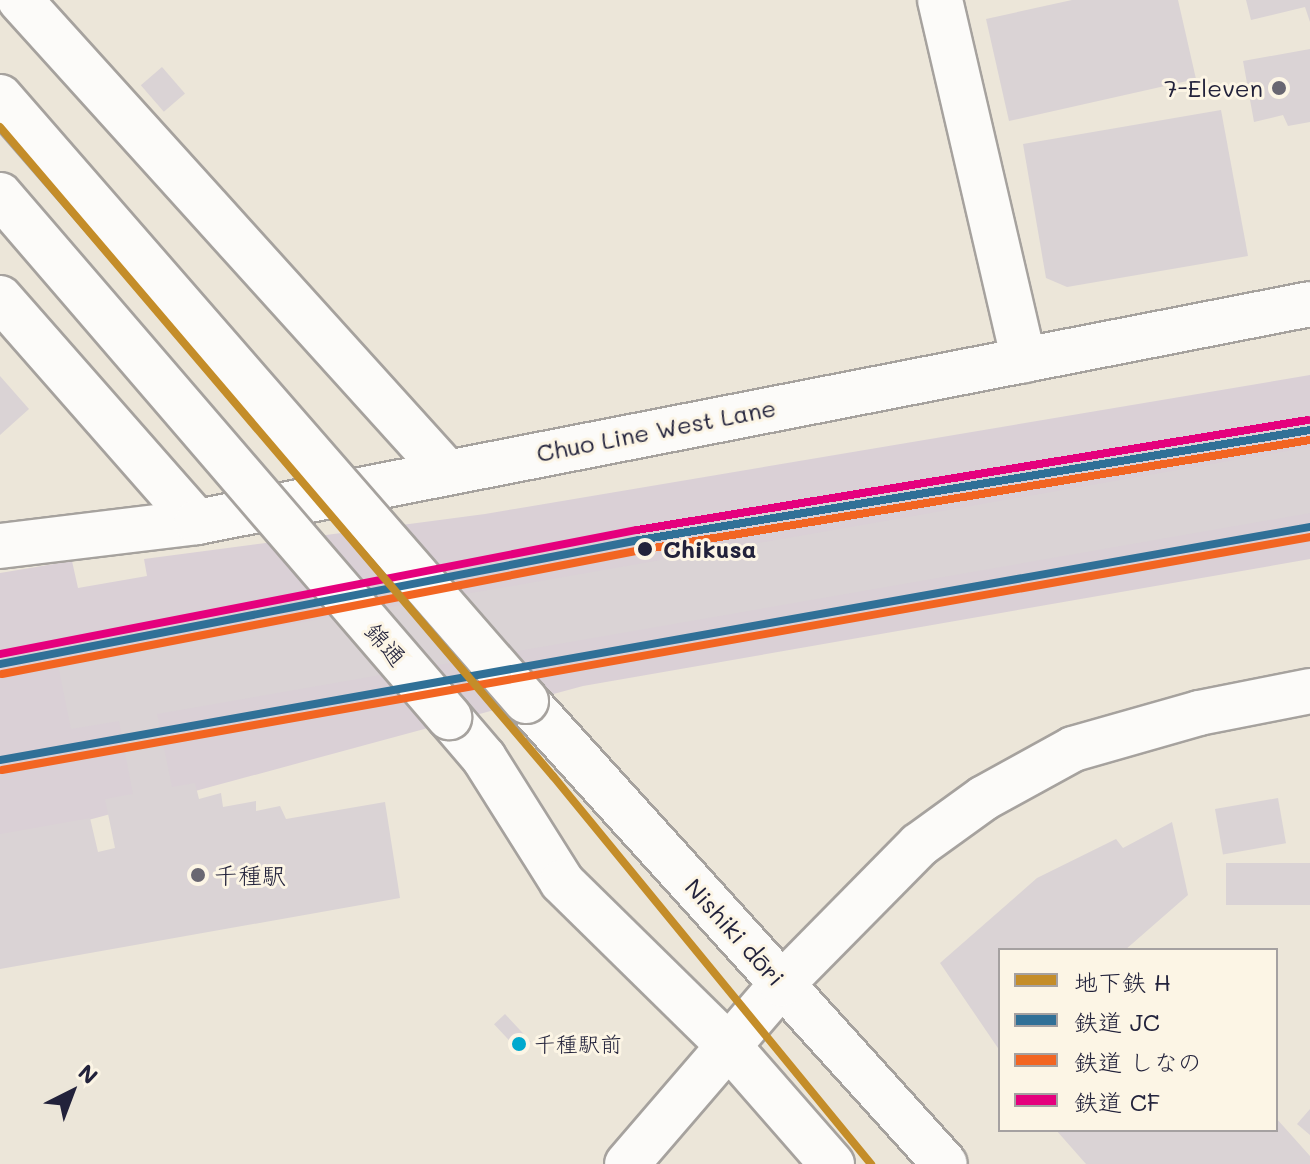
<!DOCTYPE html>
<meta charset="utf-8">
<style>
body{margin:0}
#map{position:relative;width:1310px;height:1164px;overflow:hidden;background:#ece6d9;font-family:Mali,"Klee One",sans-serif}
div>[style]{position:absolute}
[style*='--x']{left:calc(var(--x)*1px);top:calc(var(--y)*1px);width:calc(var(--w)*1px);rotate:calc(var(--a)*1deg)}
.industrial>*{inset:0;background:#dad0d6}
.building>*{inset:0;background:#dad3d5;transform-origin:0 0}
.roads{filter:drop-shadow(2px 0 #a6a29e) drop-shadow(-2px 0 #a6a29e) drop-shadow(0 2px #a6a29e) drop-shadow(0 -2px #a6a29e)}
.minor>*{height:44px;margin:-22px;padding:0 22px;transform-origin:22px;border-radius:22px;background:#fcfbf9}
.tertiary>*{height:44px;margin:-22px;padding:0 22px;transform-origin:22px;border-radius:22px;background:#fcfbf9}
.bridges{filter:drop-shadow(2px 0 #a6a29e) drop-shadow(-2px 0 #a6a29e) drop-shadow(0 2px #a6a29e) drop-shadow(0 -2px #a6a29e)}
.tertiary-bridge>*{height:44px;margin:-22px;padding:0 22px;transform-origin:22px;border-radius:22px;background:#fcfbf9}
.rail-1>*{height:8px;margin:-4px;padding:0 4px;transform-origin:4px;border-radius:4px;background:#307097}
.rail-2>*{height:8px;margin:-4px;padding:0 4px;transform-origin:4px;border-radius:4px;background:#f26522}
.rail-3>*{height:8px;margin:-4px;padding:0 4px;transform-origin:4px;border-radius:4px;background:#e5007d}
.metro-1>*{height:8px;margin:-4px;padding:0 4px;transform-origin:4px;border-radius:4px;background:#c48d29}
.dots>*{width:22px;height:22px;translate:-50% -50%;box-sizing:border-box;border:4px solid #fcf5e5;border-radius:50%}
span{translate:-50% -50%;white-space:nowrap;text-align:center;line-height:1.15;-webkit-text-stroke:6px #fcf5e5;paint-order:stroke}
.bus-label{font-size:22px;color:#22223b}
.left{translate:0 -50%;text-align:left}
.poi-label{font-size:24px;color:#22223b}
.right{translate:-100% -50%;text-align:right}
.street-label{font-size:24px;color:#22223b}
.stop-label{font-size:24px;color:#22223b;font-weight:700}
.legend{position:absolute;left:998px;top:948px;width:280px;height:184px;box-sizing:border-box;background:#fcf5e5;border:2px solid #a5a1a1;margin:0;padding:10px 14px;list-style:none;font-size:24px;color:#22223b}
.legend li{display:flex;align-items:center;gap:16px;height:40px}
.legend b{width:40px;border:2px solid #a5a1a1}
.north{position:absolute;left:32px;top:1052px;width:80px;height:80px;-webkit-text-stroke:6px #fcf5e5;paint-order:stroke;rotate:42deg;font-size:22px;font-weight:700;line-height:32px;text-align:center;color:#22223b}
.north::after{content:'';display:block;margin:auto;width:28px;height:36px;background:#22223b;clip-path:polygon(50% 0,100% 100%,50% 72%,0 100%)}
</style>
<div id="map">
<div class="industrial">
<div style="clip-path:polygon(1310px 375px,1310px 559px,583px 686px,0 844px,0 573px,72px 561px,78px 588px,147px 576px,144px 559px,485px 514px)"></div>
</div>
<div class="building">
<div style="clip-path:polygon(1072px 0,1178px 0,1196px 79px,1009px 121px,986px 19px)"></div>
<div style="clip-path:polygon(1246px 0,1310px 0,1310px 22px,1305px 7px,1251px 20px)"></div>
<div style="clip-path:polygon(1310px 49px,1310px 122px,1288px 126px,1283px 115px,1254px 122px,1243px 61px)"></div>
<div style="left:162px;top:67px;width:35px;height:28px;rotate:49deg"></div>
<div style="clip-path:polygon(1221px 110px,1248px 256px,1067px 287px,1046px 278px,1023px 144px)"></div>
<div style="clip-path:polygon(0 376px,29px 409px,0 435px)"></div>
<div style="clip-path:polygon(1310px 447px,1310px 513px,157px 714px,172px 787px,195px 783px,199px 799px,221px 793px,223px 807px,256px 801px,256px 811px,280px 806px,286px 819px,385px 802px,400px 898px,0 969px,0 834px,90px 818px,98px 852px,115px 848px,105px 799px,133px 794px,119px 721px,71px 729px,58px 665px)"></div>
<div style="left:1278px;top:798px;width:46px;height:64px;rotate:80deg"></div>
<div style="clip-path:polygon(1172px 822px,1188px 895px,1125px 950px,1000px 950px,1000px 1051px,940px 963px,1037px 878px,1116px 839px,1123px 848px)"></div>
<div style="left:1310px;top:863px;width:42px;height:84px;rotate:90deg"></div>
<div style="left:505px;top:1014px;width:38px;height:15px;rotate:47deg"></div>
<div style="clip-path:polygon(1310px 1109px,1310px 1135px,1297px 1124px)"></div>
<div style="clip-path:polygon(1276px 1118px,1310px 1156px,1310px 1164px,1086px 1164px,1056px 1130px,1276px 1130px)"></div>
</div>
<div class="roads">
<div class="minor">
<div style="--x:20;--y:0;--w:634;--a:47.88"></div>
<div style="--x:940;--y:0;--w:370;--a:76.9"></div>
<div style="--x:0;--y:298;--w:298;--a:48.7"></div>
<div style="--x:0;--y:546;--w:198;--a:-6.9"></div>
<div style="--x:197;--y:522;--w:1134;--a:-11.08"></div>
</div>
<div class="tertiary">
<div style="--x:526;--y:701;--w:624;--a:47.86"></div>
<div style="--x:449;--y:717;--w:54;--a:49.5"></div>
<div style="--x:484;--y:758;--w:146;--a:57.8"></div>
<div style="--x:562;--y:882;--w:230;--a:44.5"></div>
<div style="--x:726;--y:1043;--w:161;--a:48.8"></div>
<div style="--x:627;--y:1164;--w:238;--a:-49.3"></div>
<div style="--x:782;--y:984;--w:195;--a:-45.4"></div>
<div style="--x:919;--y:845;--w:80;--a:-35.9"></div>
<div style="--x:984;--y:798;--w:102;--a:-28.8"></div>
<div style="--x:1073;--y:749;--w:131;--a:-15.9"></div>
<div style="--x:1199;--y:713;--w:113;--a:-11.2"></div>
</div>
</div>
<div class="bridges">
<div class="tertiary-bridge">
<div style="--x:0;--y:97;--w:801;--a:48.95"></div>
<div style="--x:0;--y:195;--w:689;--a:49.3"></div>
</div>
</div>
<div class="rail-1">
<div style="--x:0;--y:664;--w:651;--a:-10.98"></div>
<div style="--x:639;--y:540;--w:680;--a:-9.31"></div>
<div style="--x:0;--y:760;--w:1331;--a:-10.09"></div>
</div>
<div class="rail-2">
<div style="--x:2;--y:674;--w:651;--a:-10.98"></div>
<div style="--x:641;--y:550;--w:678;--a:-9.34"></div>
<div style="--x:2;--y:770;--w:1329;--a:-10.1"></div>
</div>
<div class="rail-3">
<div style="--x:0;--y:654;--w:649;--a:-11.02"></div>
<div style="--x:637;--y:530;--w:680;--a:-9.31"></div>
</div>
<div class="metro-1">
<div style="--x:0;--y:127;--w:853;--a:49.57"></div>
<div style="--x:553;--y:776;--w:502;--a:50.66"></div>
</div>
<div class="dots">
<div style="left:1279px;top:88px;background:#696772"></div>
<div style="left:645px;top:549px;background:#22223b"></div>
<div style="left:198px;top:875px;background:#696772"></div>
<div style="left:519px;top:1044px;background:#00a9ce"></div>
</div>
<div class="bus-label">
<span class="left" style="left:534px;top:1044px">千種駅前</span>
</div>
<div class="poi-label">
<span class="right" style="left:1263px;top:88px">7-Eleven</span>
<span class="left" style="left:214px;top:875px">千種駅</span>
</div>
<div class="street-label">
<span style="left:656px;top:430px;rotate:-11deg">Chuo Line West Lane</span>
<span style="left:386px;top:644px;rotate:49deg">錦通</span>
<span style="left:735px;top:932px;rotate:48deg">Nishiki dōri</span>
</div>
<div class="stop-label">
<span class="left" style="left:663px;top:549px">Chikusa</span>
</div>
<ul class="legend">
<li><b style="height:10px;background:#c48d29"></b>地下鉄 H</li>
<li><b style="height:10px;background:#307097"></b>鉄道 JC</li>
<li><b style="height:10px;background:#f26522"></b>鉄道 しなの</li>
<li><b style="height:10px;background:#e5007d"></b>鉄道 CF</li>
</ul>
<div class="north">N</div>
</div>
